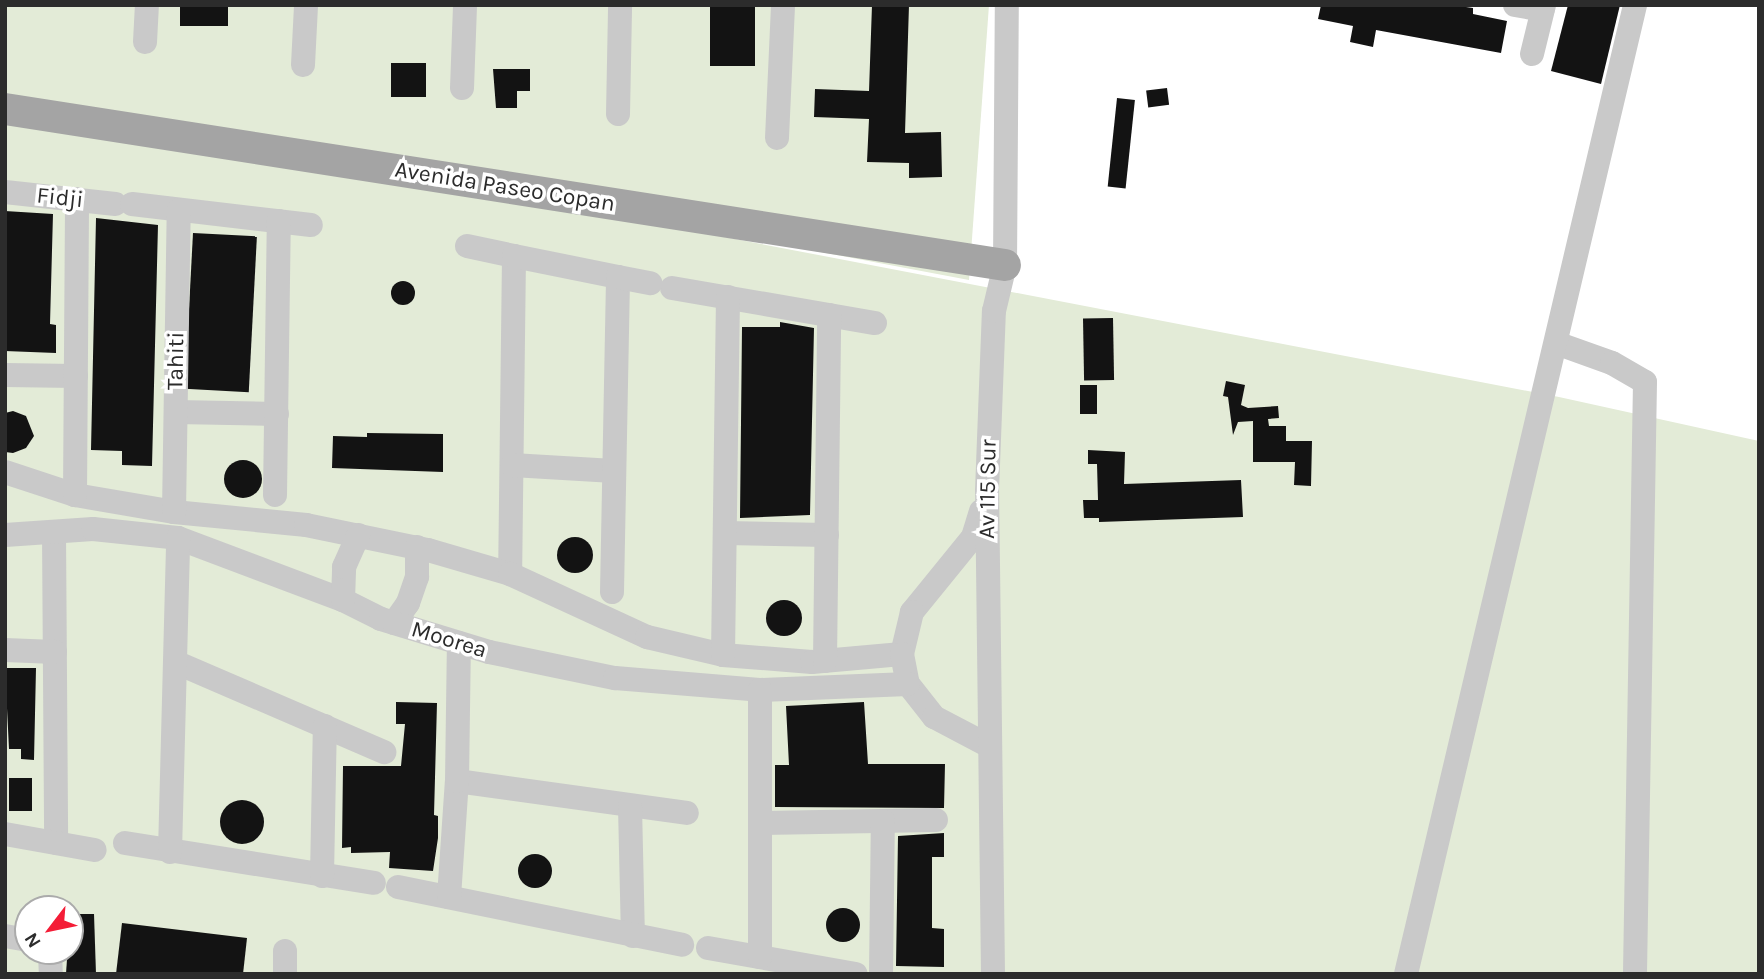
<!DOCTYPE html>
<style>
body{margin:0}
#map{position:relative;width:1764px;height:979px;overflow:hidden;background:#fff;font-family:Karla,sans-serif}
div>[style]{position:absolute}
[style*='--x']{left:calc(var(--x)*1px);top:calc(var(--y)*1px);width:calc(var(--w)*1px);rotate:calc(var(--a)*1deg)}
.green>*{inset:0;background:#e3ebd7}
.building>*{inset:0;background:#131313;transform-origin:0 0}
.round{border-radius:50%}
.minor>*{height:24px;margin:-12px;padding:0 12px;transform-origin:12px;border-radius:12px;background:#c9c9c9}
.major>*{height:32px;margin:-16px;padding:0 16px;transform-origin:16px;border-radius:16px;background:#a4a4a4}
span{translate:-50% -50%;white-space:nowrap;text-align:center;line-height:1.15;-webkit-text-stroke:7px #fff;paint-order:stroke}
.street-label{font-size:23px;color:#2c2c2c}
.frame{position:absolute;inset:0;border:7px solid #2c2c2c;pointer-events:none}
.north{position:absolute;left:14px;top:895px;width:70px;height:70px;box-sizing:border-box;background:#fff;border:2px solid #ababab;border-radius:50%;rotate:238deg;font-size:19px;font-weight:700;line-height:28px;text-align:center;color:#2c2c2c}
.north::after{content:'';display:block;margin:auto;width:24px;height:32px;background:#f41d37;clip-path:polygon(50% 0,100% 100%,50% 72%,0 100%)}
</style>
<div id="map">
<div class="green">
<div style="clip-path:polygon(5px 5px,989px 5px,969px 280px,5px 98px)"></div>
<div style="clip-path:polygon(evenodd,5px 99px,1559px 397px,1759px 441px,1759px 974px,5px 974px,5px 99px,28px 909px,70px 909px,70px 951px,28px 951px,28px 909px)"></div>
</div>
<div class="building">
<div style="left:180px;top:5px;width:48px;height:21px"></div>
<div style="left:710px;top:5px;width:45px;height:61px"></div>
<div style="clip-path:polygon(872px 5px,909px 5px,905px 133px,941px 132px,942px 177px,909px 178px,909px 163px,867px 162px,869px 119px,814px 117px,815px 89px,869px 91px)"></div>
<div style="clip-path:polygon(1321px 5px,1452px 5px,1473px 8px,1473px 14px,1507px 21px,1501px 53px,1376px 30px,1373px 47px,1350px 42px,1353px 26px,1318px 19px)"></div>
<div style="clip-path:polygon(1568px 5px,1620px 5px,1601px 84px,1551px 71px)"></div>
<div style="left:391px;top:63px;width:35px;height:34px"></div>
<div style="clip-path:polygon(493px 69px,530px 69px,530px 91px,517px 91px,517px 108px,496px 108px)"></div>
<div style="left:1167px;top:88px;width:17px;height:21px;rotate:83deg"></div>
<div style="left:1117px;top:98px;width:18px;height:89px;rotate:6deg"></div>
<div style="clip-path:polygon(5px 211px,53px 214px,50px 324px,56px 325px,56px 353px,5px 351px)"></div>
<div style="clip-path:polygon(96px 218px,158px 225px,152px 466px,122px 465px,122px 451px,91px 450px)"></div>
<div style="left:193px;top:233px;width:64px;height:156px;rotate:3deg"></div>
<div class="round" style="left:391px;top:281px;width:24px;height:24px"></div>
<div style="left:1113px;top:318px;width:62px;height:30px;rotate:89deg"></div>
<div style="clip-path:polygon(780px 322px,814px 328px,810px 515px,740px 518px,742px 327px,780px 327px)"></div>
<div style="clip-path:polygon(1226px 381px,1245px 385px,1241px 405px,1248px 408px,1278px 406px,1279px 418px,1268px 419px,1269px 426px,1286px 426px,1286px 441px,1312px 441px,1311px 486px,1294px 485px,1295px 462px,1253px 462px,1253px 421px,1238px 422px,1233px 435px,1228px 397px,1223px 396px)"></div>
<div style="left:1080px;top:385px;width:17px;height:29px"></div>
<div style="clip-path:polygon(13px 411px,26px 416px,34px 436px,26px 448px,13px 453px,5px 452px,5px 413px)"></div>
<div style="clip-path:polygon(367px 433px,443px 434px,443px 472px,332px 468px,333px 436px,367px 437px)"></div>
<div style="clip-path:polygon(1088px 450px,1125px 452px,1124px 484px,1241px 480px,1243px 517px,1099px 522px,1099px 518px,1084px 518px,1083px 500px,1098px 500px,1097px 464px,1088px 464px)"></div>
<div class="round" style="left:224px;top:460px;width:38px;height:38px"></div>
<div class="round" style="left:557px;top:537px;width:36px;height:36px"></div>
<div class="round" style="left:766px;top:600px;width:36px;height:36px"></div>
<div style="clip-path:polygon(5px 668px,36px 668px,34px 760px,21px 759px,21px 749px,9px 749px)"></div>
<div style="clip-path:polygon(396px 702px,437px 703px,434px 815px,438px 816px,438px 838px,433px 871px,389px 868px,390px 852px,351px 853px,351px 847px,342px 848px,343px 766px,401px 766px,405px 724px,396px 724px)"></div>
<div style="clip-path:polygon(864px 702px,868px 764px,945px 764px,944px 808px,775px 807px,775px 765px,789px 765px,786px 706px)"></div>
<div style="left:9px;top:778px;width:23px;height:33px"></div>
<div class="round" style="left:220px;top:800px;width:44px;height:44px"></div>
<div style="clip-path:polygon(944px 833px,944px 857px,932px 857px,932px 928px,944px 929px,944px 967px,896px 966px,898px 836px)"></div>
<div class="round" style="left:518px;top:854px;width:34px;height:34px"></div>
<div class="round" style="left:826px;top:908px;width:34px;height:34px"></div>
<div style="clip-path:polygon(70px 914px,94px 914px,96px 974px,66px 974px)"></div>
<div style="clip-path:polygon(122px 923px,247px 938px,243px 974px,116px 974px)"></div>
</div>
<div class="minor">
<div style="--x:1515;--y:5;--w:28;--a:10"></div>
<div style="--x:145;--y:42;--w:37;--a:-87"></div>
<div style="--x:1532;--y:54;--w:50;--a:-76.2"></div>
<div style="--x:303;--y:65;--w:60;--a:-87.1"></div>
<div style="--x:462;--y:88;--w:83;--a:-87.9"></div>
<div style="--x:618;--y:114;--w:109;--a:-88.9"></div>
<div style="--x:777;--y:138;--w:133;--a:-87.4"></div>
<div style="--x:5;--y:192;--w:111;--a:6.2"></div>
<div style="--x:132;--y:204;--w:180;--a:6.7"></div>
<div style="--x:467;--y:246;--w:48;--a:12"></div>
<div style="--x:514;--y:256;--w:318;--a:90.7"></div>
<div style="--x:514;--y:256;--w:106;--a:11.4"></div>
<div style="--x:672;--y:288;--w:206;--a:9.8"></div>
<div style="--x:1556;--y:343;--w:59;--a:19.7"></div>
<div style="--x:1612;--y:363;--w:38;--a:30"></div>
<div style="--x:1645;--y:382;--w:592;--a:90.97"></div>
<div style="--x:5;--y:375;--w:71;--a:0.8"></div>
<div style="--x:176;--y:412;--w:101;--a:1.1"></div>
<div style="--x:512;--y:465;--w:102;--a:3.4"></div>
<div style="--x:5;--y:472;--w:74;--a:18.2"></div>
<div style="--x:75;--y:495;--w:100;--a:9.7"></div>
<div style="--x:174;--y:512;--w:133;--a:5.6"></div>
<div style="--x:306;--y:525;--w:125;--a:11.6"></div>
<div style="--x:428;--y:550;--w:85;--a:16.3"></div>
<div style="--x:510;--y:574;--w:151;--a:24.7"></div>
<div style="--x:647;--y:637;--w:78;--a:13.3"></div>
<div style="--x:723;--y:655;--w:89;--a:4.5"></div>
<div style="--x:812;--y:662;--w:90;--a:-5.1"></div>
<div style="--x:75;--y:495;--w:296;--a:-89.6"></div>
<div style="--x:275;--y:495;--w:274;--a:-89.2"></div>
<div style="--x:981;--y:511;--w:27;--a:107"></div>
<div style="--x:973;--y:537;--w:97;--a:129.1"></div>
<div style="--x:912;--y:612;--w:43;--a:103.4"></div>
<div style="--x:902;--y:654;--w:31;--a:79"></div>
<div style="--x:908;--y:684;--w:42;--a:51.8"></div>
<div style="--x:934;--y:717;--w:60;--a:27.8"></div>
<div style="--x:174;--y:512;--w:302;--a:-89.1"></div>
<div style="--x:54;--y:533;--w:310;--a:89.6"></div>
<div style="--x:726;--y:533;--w:101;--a:1.1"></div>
<div style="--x:5;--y:535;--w:88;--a:-3.9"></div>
<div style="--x:93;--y:529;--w:85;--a:6"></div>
<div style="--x:178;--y:538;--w:176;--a:20.6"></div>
<div style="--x:343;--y:600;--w:42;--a:26.6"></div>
<div style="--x:381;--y:619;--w:113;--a:17"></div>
<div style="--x:489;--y:652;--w:129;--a:11.7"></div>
<div style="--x:615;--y:678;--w:145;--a:4.7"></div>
<div style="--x:760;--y:690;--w:148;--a:-2.3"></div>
<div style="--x:612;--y:592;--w:315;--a:-88.9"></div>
<div style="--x:618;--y:277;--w:33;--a:11"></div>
<div style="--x:343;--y:600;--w:33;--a:-88"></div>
<div style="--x:344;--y:567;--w:35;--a:-66"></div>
<div style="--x:394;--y:623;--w:24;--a:-55"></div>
<div style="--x:408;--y:603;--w:28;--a:-71"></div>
<div style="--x:417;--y:577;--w:30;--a:-90"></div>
<div style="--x:5;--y:650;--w:50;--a:2.3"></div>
<div style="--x:723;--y:655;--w:358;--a:-89.2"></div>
<div style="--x:825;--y:661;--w:346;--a:-89.3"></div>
<div style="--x:175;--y:662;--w:228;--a:23.3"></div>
<div style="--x:457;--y:781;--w:232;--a:7.9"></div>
<div style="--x:630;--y:806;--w:130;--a:88.7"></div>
<div style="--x:760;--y:823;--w:176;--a:-1"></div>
<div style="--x:5;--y:834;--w:91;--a:10.1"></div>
<div style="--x:125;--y:843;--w:252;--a:9.1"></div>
<div style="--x:170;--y:852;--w:314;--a:-88.5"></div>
<div style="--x:322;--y:876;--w:150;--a:-88.9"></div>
<div style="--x:398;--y:887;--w:290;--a:11.5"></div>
<div style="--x:449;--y:897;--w:116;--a:-86.1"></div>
<div style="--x:457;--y:781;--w:138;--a:-89.2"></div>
<div style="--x:5;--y:936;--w:23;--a:10"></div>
<div style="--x:708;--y:948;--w:150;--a:10"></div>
<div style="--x:50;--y:951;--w:23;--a:88"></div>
<div style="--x:760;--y:957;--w:267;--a:-90"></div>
<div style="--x:285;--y:974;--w:23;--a:-90"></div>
<div style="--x:881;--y:974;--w:153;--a:-89.3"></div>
<div style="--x:993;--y:974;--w:483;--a:-90.7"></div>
<div style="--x:987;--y:491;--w:180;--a:-87.8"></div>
<div style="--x:994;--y:311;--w:47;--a:-76.6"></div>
<div style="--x:1005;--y:265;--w:260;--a:-89.6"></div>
<div style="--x:1406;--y:974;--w:996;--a:-76.7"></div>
</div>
<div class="major">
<div style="--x:5;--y:109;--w:1012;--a:8.87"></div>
</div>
<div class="street-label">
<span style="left:505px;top:187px;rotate:9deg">Avenida Paseo Copan</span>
<span style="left:60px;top:198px;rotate:6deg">Fidji</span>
<span style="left:176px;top:361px;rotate:-89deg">Tahiti</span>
<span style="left:988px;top:489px;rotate:-89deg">Av 115 Sur</span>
<span style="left:449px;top:640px;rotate:17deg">Moorea</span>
</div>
<div class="frame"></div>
<div class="north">N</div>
</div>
